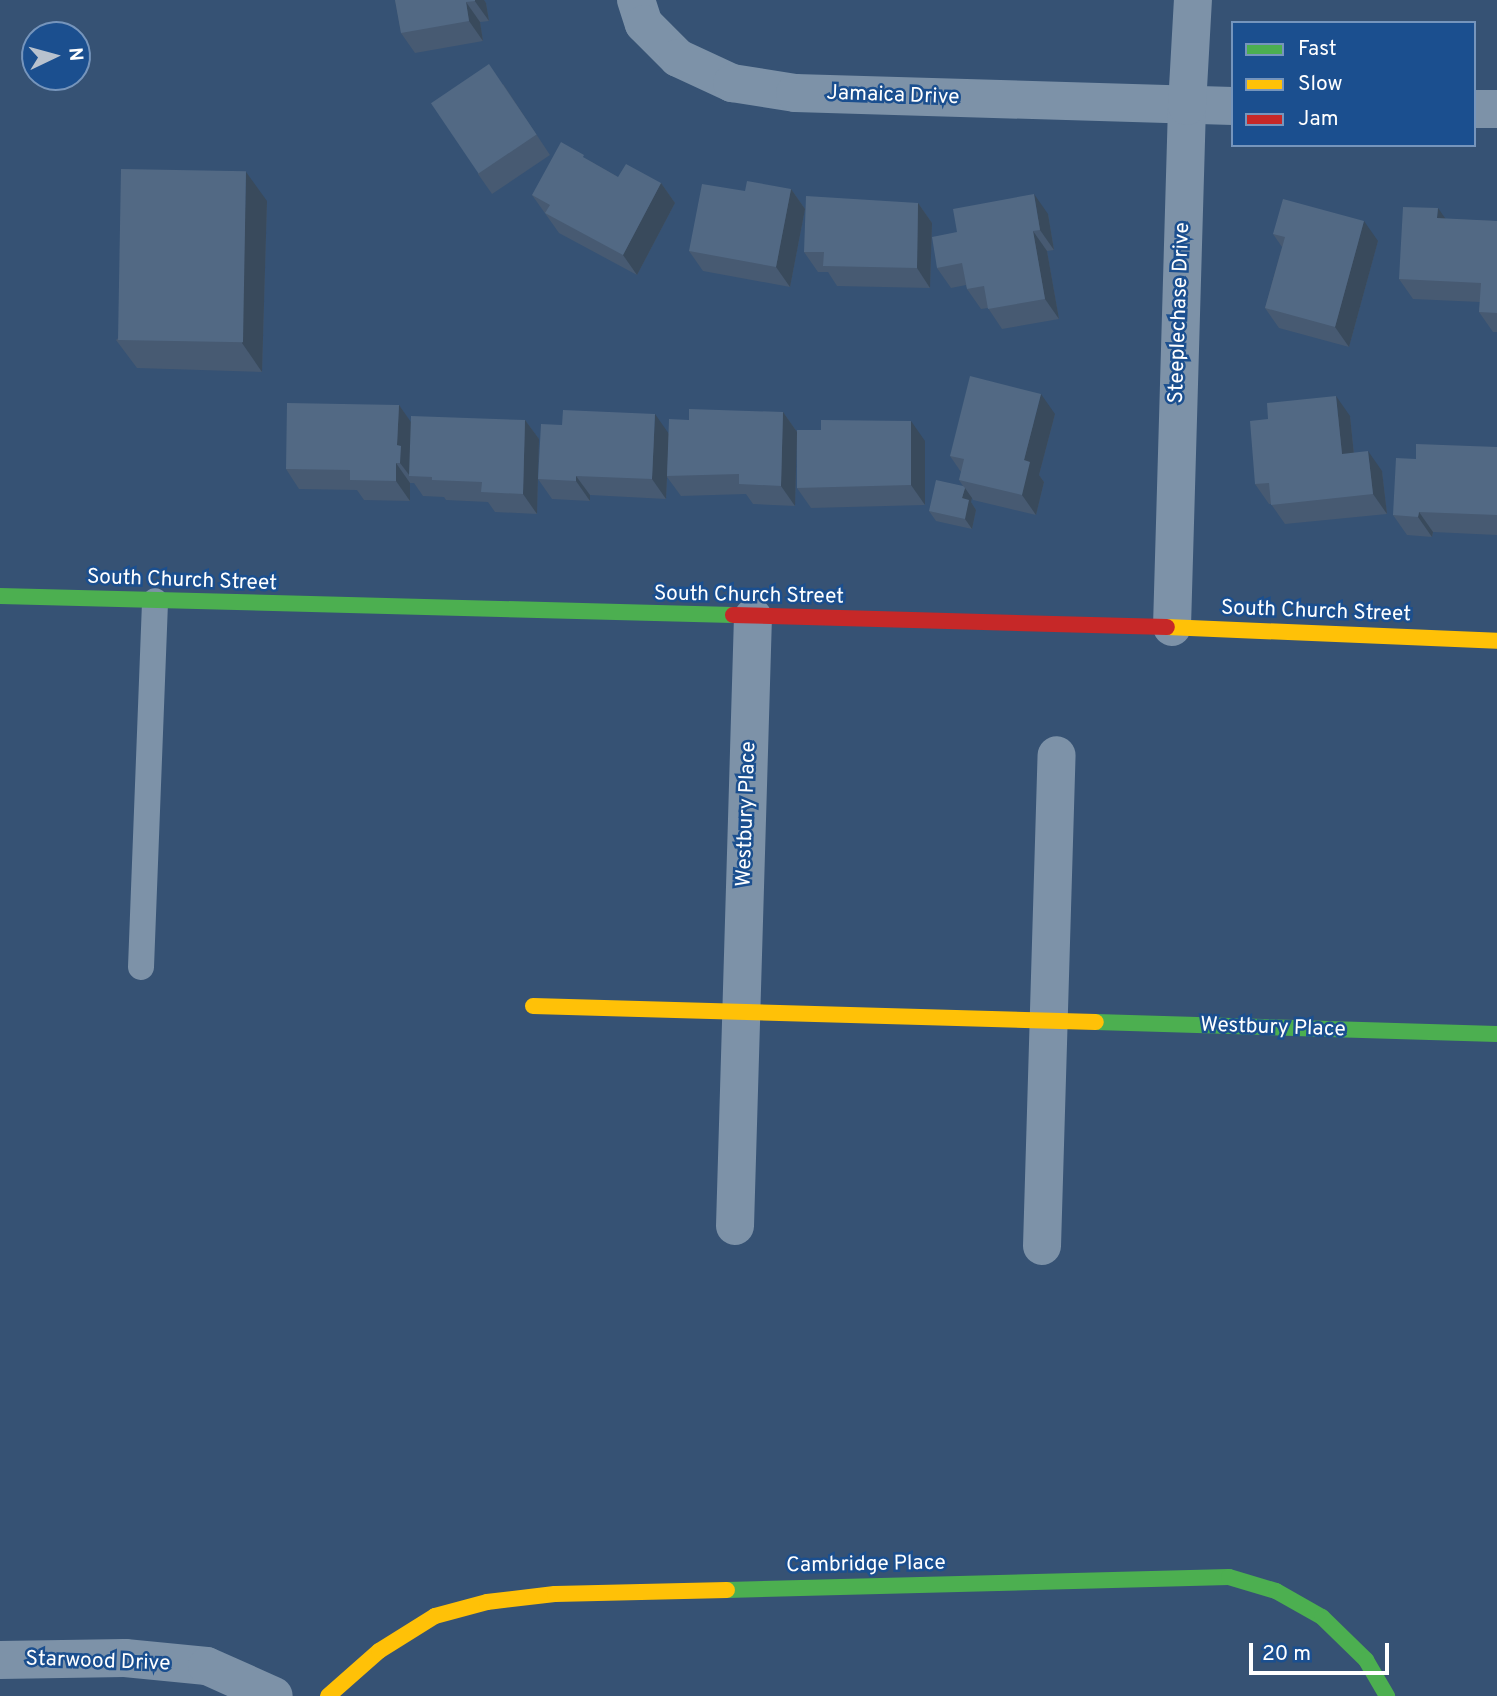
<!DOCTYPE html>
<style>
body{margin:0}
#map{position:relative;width:1497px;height:1696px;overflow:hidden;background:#365274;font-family:Overpass,sans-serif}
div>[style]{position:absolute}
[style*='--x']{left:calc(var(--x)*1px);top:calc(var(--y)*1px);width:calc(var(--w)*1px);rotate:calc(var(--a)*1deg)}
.lane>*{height:26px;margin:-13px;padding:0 13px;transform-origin:13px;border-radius:13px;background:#7d92a8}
.street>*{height:38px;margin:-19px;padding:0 19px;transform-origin:19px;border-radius:19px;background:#7d92a8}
.fast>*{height:16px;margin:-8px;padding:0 8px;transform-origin:8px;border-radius:8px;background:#4caf50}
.slow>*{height:16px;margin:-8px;padding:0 8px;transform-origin:8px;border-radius:8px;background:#ffc107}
.jam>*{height:16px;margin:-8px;padding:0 8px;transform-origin:8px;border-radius:8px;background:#c62828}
.wall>*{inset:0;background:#475a72}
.shaded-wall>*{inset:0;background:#394a5c}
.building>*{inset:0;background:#526984;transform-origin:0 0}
span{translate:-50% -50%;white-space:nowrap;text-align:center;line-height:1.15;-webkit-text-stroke:5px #1b4f8f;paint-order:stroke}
.street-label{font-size:21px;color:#fff}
.legend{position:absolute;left:1231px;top:21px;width:245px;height:126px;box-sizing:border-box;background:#1b4f8f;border:2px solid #7695bc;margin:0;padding:9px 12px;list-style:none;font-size:21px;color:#fff}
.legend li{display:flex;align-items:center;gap:14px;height:35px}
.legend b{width:35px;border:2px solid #7695bc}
.north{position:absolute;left:21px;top:21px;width:70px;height:70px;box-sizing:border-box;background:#1b4f8f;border:2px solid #7695bc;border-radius:50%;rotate:85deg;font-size:19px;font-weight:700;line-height:28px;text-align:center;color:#fff}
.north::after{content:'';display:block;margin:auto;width:24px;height:32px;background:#b9c2ce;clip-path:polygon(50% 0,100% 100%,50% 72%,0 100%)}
.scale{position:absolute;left:1249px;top:1643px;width:140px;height:32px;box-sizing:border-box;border:4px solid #fff;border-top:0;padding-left:9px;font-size:21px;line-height:24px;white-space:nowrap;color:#fff;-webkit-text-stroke:5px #1b4f8f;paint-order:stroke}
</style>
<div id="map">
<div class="lane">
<div style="--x:141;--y:967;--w:366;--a:-87.8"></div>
</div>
<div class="street">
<div style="--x:636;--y:0;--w:25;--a:72"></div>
<div style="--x:644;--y:24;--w:48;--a:45"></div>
<div style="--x:678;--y:58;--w:60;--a:24.8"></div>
<div style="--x:732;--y:83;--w:64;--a:9"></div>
<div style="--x:795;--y:93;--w:438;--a:1.7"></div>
<div style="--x:1474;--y:109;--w:23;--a:0"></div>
<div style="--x:1172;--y:627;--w:521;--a:-88.35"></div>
<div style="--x:1187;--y:106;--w:106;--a:-86.8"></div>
<div style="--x:735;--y:1226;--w:609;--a:-88.31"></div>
<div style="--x:1042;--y:1246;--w:491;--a:-88.3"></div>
<div style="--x:0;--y:1660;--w:125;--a:-0.9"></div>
<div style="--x:125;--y:1658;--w:82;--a:5.6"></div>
<div style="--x:207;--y:1666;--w:73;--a:24.1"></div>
</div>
<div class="fast">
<div style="--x:0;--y:596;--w:733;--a:1.48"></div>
<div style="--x:1096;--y:1022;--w:401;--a:1.7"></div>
<div style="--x:727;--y:1590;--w:502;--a:-1.48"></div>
<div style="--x:1229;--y:1577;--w:49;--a:16.6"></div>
<div style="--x:1276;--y:1591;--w:53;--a:29.5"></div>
<div style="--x:1322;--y:1617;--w:62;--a:44.3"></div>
<div style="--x:1366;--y:1660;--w:42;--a:59.7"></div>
</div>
<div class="slow">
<div style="--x:1167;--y:627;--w:330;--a:2.4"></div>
<div style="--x:533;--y:1006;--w:563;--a:1.63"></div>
<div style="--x:328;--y:1696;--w:68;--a:-41.4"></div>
<div style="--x:379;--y:1651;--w:66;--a:-32"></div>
<div style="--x:435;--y:1616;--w:54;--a:-15.1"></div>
<div style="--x:487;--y:1602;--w:68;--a:-6.7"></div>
<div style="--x:555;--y:1594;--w:172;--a:-1.3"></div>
</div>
<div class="jam">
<div style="--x:733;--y:615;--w:434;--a:1.6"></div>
</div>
<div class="wall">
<div style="clip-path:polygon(395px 0,484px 0,486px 3px,489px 21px,480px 22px,483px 41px,415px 53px,401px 33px)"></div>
<div style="clip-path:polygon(503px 84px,550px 155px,492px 194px,478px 174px)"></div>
<div style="clip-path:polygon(588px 160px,618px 177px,661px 183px,675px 203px,637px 275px,559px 233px,532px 195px)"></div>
<div style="clip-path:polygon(791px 189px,805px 209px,790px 287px,703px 271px,689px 251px,745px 191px)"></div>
<div style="clip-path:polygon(267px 201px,262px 372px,137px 368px,116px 340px)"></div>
<div style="clip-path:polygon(918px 203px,932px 223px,930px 288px,837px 286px,828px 272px,818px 272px,804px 252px)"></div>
<div style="clip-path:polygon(1048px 214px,1054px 250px,1047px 251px,1059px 319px,1002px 329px,988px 308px,981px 309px,967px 289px,966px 285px,951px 288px,937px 268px)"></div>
<div style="clip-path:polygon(1445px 219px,1497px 221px,1497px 332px,1493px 332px,1479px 312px,1480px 302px,1413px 299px,1399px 279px)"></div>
<div style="clip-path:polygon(1273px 234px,1378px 241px,1349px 347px,1279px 328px,1265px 308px,1282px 247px)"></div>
<div style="clip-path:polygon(399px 405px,411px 423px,525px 420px,539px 439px,537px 514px,495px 512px,488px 502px,446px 500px,444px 497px,423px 496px,414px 483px,410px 483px,410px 501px,364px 500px,357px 490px,299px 489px,286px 469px)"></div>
<div style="clip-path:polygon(783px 412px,797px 432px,795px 506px,753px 504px,746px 494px,681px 496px,667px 477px,666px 499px,590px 495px,590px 501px,552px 499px,538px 479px,669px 433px,689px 420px)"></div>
<div style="clip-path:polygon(1055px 414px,1039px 475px,1044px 482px,1036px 515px,973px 500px,972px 498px,971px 502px,976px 510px,972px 529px,936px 521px,929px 511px,963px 486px,959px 480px,961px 472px,950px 456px)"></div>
<div style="clip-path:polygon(1350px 416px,1354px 453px,1382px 471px,1387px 514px,1285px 524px,1271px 504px,1269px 504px,1255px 484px,1268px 419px)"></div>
<div style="clip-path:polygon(925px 441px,925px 505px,811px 508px,797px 488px)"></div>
<div style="clip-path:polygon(1497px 447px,1497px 535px,1433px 532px,1432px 537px,1407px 535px,1393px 515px,1416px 459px)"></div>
</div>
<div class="shaded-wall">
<div style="clip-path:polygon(474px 0,484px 0,486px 3px,489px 21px)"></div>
<div style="clip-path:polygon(466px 2px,480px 22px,483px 41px,469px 21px)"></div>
<div style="clip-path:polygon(246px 172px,267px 201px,262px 372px,242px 343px)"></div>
<div style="clip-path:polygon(661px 183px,675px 203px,637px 275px,623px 255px)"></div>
<div style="clip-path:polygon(791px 189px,805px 209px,790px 287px,776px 267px)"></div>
<div style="clip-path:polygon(1034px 194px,1048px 214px,1054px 250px,1040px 230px)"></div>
<div style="clip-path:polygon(918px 203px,932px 223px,930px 288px,917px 268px)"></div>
<div style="clip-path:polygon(1438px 208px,1452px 228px,1437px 218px)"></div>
<div style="clip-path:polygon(1364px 221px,1378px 241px,1349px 347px,1335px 327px)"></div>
<div style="clip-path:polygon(1033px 231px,1047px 251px,1059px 319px,1045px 299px)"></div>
<div style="clip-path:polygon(1041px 394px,1055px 414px,1039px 475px,1044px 482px,1036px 515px,1022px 495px,1024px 460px)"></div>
<div style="clip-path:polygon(1336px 396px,1350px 416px,1356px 474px,1342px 454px)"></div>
<div style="clip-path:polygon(399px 405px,413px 425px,410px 476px,400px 463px,397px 445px)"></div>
<div style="clip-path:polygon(783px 412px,797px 432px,795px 506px,781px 486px)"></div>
<div style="clip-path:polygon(655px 414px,669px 434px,666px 499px,652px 479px)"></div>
<div style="clip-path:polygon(525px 420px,539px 439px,537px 514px,523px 494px)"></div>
<div style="clip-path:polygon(911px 421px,925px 441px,925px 505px,911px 485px)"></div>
<div style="clip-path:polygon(1368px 451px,1382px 471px,1387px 514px,1373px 494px)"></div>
<div style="clip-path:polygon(396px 463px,410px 483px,410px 501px,396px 481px)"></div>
<div style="clip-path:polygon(576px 476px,590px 495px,590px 501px,576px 481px)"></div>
<div style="clip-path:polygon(965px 488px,972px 498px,971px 502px,976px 510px,972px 529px,965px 519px,962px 498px)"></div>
<div style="clip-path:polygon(1419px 512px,1433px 532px,1432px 537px,1418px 517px)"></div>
</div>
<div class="building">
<div style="clip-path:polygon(395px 0,475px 0,475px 1px,466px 2px,469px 21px,401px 33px)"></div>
<div style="left:489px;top:64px;width:85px;height:70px;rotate:56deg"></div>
<div style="clip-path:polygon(561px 142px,584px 155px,583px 157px,618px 177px,626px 164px,661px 183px,623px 255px,545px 213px,550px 205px,532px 195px)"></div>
<div style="left:121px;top:169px;width:125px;height:171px;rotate:1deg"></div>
<div style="clip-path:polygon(747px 181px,791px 189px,776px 267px,689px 251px,702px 184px,745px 191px)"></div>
<div style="clip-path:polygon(1034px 194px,1040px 230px,1033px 231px,1045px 299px,988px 309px,984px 286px,967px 289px,962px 263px,937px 268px,932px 237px,957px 232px,953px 209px)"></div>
<div style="clip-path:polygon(806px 196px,918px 203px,917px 268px,823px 266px,824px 252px,804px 252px)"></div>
<div style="clip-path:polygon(1283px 199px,1364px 221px,1335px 327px,1265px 308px,1285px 237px,1273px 234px)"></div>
<div style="clip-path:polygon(1403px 207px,1438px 208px,1437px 218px,1497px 221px,1497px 313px,1479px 312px,1481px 283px,1399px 279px)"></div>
<div style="clip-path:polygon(970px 376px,1041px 394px,1024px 460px,1030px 462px,1022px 495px,959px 480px,964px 459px,950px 456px)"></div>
<div style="clip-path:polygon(1336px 396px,1342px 454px,1368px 451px,1373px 494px,1271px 505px,1269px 483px,1255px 484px,1250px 421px,1268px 419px,1267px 403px)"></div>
<div style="clip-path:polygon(287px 403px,399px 405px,397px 445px,401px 446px,400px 463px,396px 463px,396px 481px,350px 480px,350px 470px,286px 469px)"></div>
<div style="clip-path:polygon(689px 409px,783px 412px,781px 486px,739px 484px,739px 474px,667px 476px,669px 419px,689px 420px)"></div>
<div style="clip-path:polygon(563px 410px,655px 414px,652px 479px,576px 476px,576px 481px,538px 479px,541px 424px,562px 425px)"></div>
<div style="clip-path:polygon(411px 416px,525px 420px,523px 494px,481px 492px,482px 482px,432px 480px,432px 477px,409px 476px)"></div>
<div style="clip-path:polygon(821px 420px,911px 421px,911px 485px,797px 488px,797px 430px,821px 430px)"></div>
<div style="clip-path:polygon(1416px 444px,1497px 447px,1497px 515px,1419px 512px,1418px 517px,1393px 515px,1396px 458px,1416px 459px)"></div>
<div style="clip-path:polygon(936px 480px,963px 486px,965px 488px,962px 498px,969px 500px,965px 519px,929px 511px)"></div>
</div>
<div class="street-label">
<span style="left:893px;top:96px;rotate:2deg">Jamaica Drive</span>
<span style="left:1180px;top:313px;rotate:-88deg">Steeplechase Drive</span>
<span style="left:182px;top:581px;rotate:2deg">South Church Street</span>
<span style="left:749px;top:596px;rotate:1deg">South Church Street</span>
<span style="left:1316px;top:612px;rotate:2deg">South Church Street</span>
<span style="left:747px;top:814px;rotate:-88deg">Westbury Place</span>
<span style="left:1273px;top:1028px;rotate:2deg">Westbury Place</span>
<span style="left:866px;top:1565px;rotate:-1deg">Cambridge Place</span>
<span style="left:98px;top:1662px;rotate:2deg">Starwood Drive</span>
</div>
<ul class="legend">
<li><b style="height:9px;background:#4caf50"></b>Fast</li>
<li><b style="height:9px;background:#ffc107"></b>Slow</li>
<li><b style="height:9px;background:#c62828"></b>Jam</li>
</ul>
<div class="north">N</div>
<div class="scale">20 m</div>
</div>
